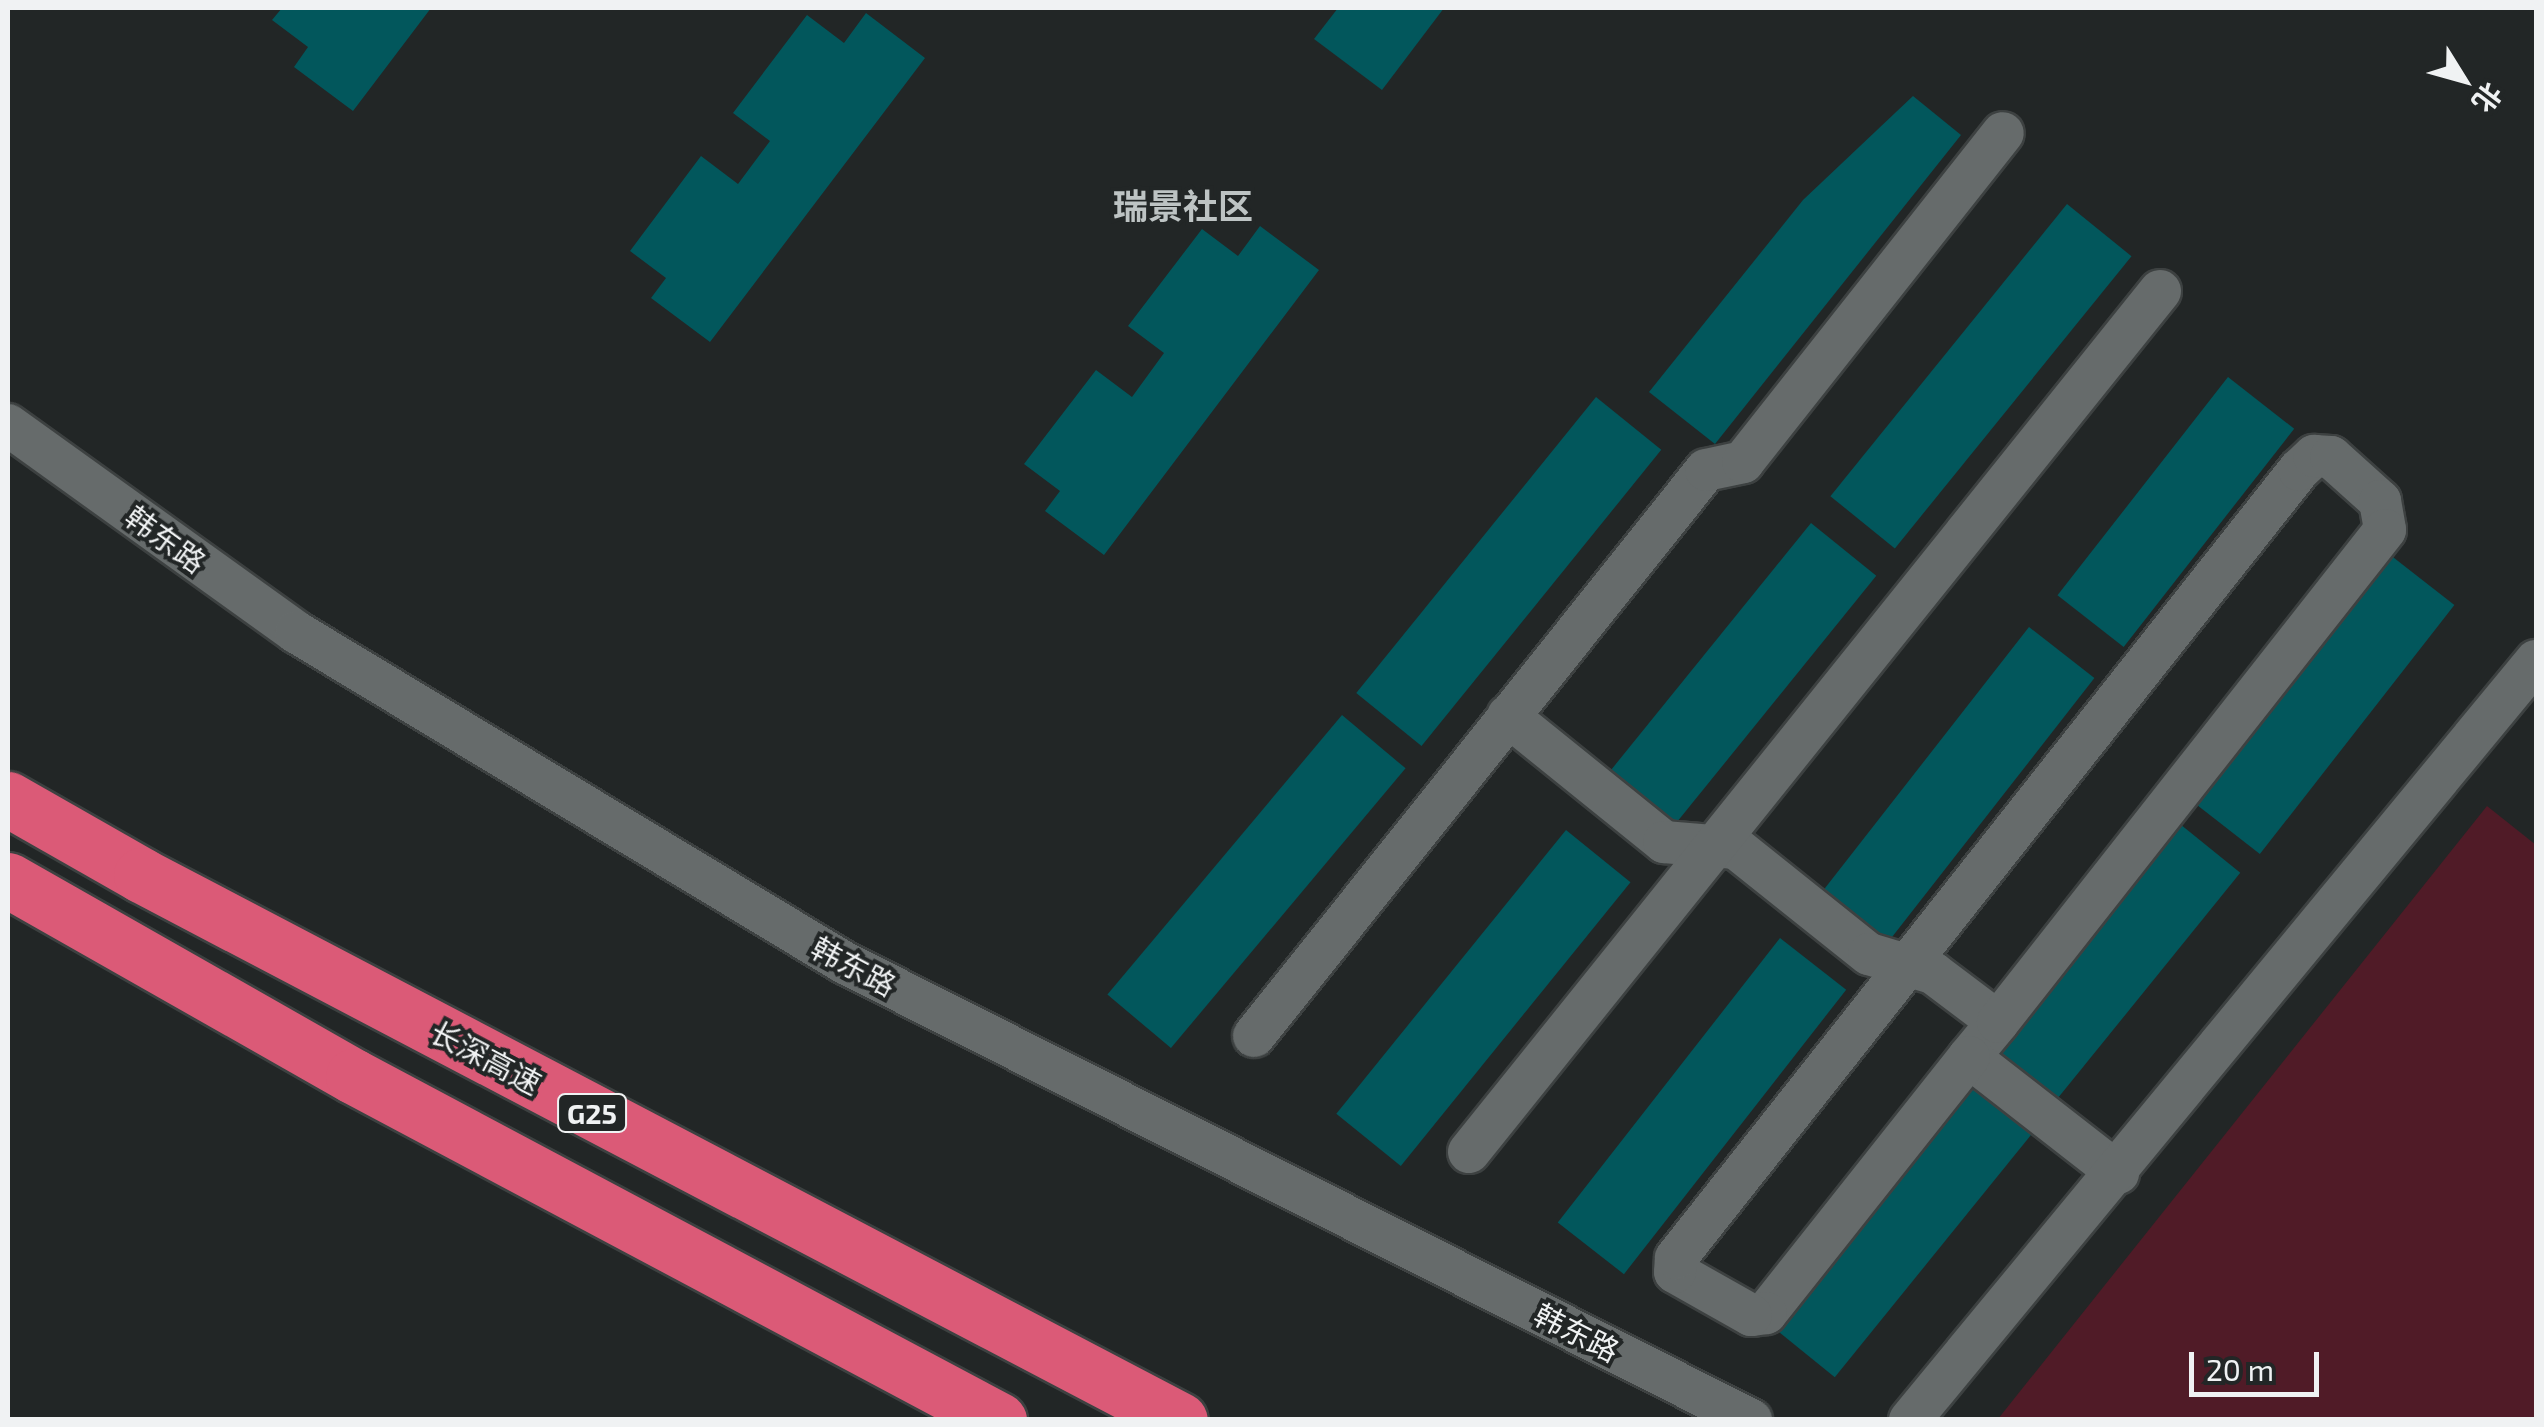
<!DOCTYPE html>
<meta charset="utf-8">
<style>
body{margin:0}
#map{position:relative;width:2544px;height:1427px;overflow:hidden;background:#222626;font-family:"Exo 2","Noto Sans SC",sans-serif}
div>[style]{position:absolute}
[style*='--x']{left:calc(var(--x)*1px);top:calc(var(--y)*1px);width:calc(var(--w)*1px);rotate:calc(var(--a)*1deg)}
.green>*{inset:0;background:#501b27}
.building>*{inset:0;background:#02575c;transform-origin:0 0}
.roads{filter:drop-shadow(2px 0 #3d4141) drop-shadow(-2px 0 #3d4141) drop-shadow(0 2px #3d4141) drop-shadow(0 -2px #3d4141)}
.minor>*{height:42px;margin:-21px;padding:0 21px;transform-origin:21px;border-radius:21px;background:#666b6b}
.highway>*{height:55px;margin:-27.5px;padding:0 27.5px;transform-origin:27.5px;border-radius:27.5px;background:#db5a77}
span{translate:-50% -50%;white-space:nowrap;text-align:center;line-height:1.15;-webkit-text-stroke:8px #222626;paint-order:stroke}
.shield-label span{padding:2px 8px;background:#222626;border:2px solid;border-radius:8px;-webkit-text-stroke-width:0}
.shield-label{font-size:28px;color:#f0f2f3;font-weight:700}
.street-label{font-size:30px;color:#f0f2f3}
.quarter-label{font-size:35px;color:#bdc3c3;font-weight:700}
.frame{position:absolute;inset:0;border:10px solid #f0f2f3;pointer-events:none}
.north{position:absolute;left:2414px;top:30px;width:100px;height:100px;-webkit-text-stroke:8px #222626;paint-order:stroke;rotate:127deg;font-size:28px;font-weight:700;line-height:40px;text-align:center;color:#f0f2f3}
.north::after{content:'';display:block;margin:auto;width:35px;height:45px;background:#f0f2f3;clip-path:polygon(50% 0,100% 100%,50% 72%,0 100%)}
.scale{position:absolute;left:2189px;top:1352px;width:130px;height:45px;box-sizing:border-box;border:5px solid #f0f2f3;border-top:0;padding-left:12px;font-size:30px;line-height:35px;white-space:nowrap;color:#f0f2f3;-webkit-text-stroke:8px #222626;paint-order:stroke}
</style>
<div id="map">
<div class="green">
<div style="clip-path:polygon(2487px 806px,2536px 845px,2536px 1419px,1998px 1419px)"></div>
</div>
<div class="building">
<div style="clip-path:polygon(282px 8px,431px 8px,353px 111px,294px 67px,308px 47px,272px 20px)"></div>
<div style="clip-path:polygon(1338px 8px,1444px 8px,1382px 90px,1314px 39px)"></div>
<div style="clip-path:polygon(866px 13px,925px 58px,710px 342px,651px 298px,666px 278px,630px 251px,701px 156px,738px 184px,770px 141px,733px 113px,807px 15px,844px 43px)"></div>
<div style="clip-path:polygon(1913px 96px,1961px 135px,1715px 444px,1649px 392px,1803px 200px)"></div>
<div style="left:2067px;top:204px;width:83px;height:376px;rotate:39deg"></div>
<div style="clip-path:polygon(1260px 226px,1319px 270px,1104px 555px,1045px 511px,1060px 491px,1024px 464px,1096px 370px,1132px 397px,1164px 353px,1128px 326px,1202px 229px,1238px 256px)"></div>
<div style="left:2228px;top:377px;width:84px;height:277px;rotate:38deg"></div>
<div style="left:1596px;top:397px;width:84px;height:381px;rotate:39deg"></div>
<div style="left:1811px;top:523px;width:84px;height:337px;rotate:39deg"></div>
<div style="left:2389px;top:554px;width:83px;height:316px;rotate:38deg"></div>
<div style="left:2029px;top:627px;width:83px;height:336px;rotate:38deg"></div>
<div style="left:1342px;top:715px;width:83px;height:365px;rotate:40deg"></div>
<div style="left:2175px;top:820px;width:84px;height:302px;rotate:39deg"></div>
<div style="left:1566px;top:830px;width:83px;height:365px;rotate:39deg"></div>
<div style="left:1780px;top:938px;width:84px;height:361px;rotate:38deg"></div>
<div style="left:1969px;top:1078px;width:84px;height:317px;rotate:39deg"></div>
</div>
<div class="roads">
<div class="minor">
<div style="--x:8;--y:425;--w:355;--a:35.7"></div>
<div style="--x:296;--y:632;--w:641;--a:31.09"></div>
<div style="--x:845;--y:963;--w:1015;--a:26.77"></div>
<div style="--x:1508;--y:716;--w:201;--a:38.9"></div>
<div style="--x:1664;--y:842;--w:72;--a:4.8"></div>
<div style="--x:1736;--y:848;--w:170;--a:38.6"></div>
<div style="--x:1869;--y:954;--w:67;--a:16.5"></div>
<div style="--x:1933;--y:973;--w:81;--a:37"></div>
<div style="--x:1998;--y:1022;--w:45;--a:129.6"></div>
<div style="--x:1969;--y:1057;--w:189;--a:37.9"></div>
<div style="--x:1254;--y:1036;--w:724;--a:-51.39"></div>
<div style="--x:1706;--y:470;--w:38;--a:-12"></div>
<div style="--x:1743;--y:462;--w:419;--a:-51.7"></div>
<div style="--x:1969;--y:1057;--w:327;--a:128.4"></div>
<div style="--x:1766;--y:1313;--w:15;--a:172"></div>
<div style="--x:1751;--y:1315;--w:87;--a:-150.5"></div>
<div style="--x:1675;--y:1272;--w:14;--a:-86"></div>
<div style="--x:1676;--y:1258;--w:1005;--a:-51.67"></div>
<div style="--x:2299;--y:470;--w:21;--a:-43"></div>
<div style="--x:2314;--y:456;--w:17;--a:3"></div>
<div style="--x:2331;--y:457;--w:66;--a:41.9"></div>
<div style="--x:2380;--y:501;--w:29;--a:80"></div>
<div style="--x:2385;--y:530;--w:626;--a:128.19"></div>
<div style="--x:1469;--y:1152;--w:1104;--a:-51.25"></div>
<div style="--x:1910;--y:1420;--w:984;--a:-50.49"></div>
</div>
<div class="highway">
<div style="--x:8;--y:799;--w:153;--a:29.7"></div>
<div style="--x:141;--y:875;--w:1173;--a:27.68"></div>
<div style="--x:8;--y:880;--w:397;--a:29.6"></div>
<div style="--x:353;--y:1076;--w:732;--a:28.04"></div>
</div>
</div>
<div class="shield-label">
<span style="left:592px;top:1113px">G25</span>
</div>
<div class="street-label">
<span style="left:166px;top:539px;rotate:36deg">韩东路</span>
<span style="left:854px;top:966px;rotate:28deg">韩东路</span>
<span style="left:486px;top:1057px;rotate:28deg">长深高速</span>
<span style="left:1577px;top:1332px;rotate:27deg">韩东路</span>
</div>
<div class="quarter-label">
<span style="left:1183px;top:205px">瑞景社区</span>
</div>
<div class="frame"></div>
<div class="north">北</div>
<div class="scale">20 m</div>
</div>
